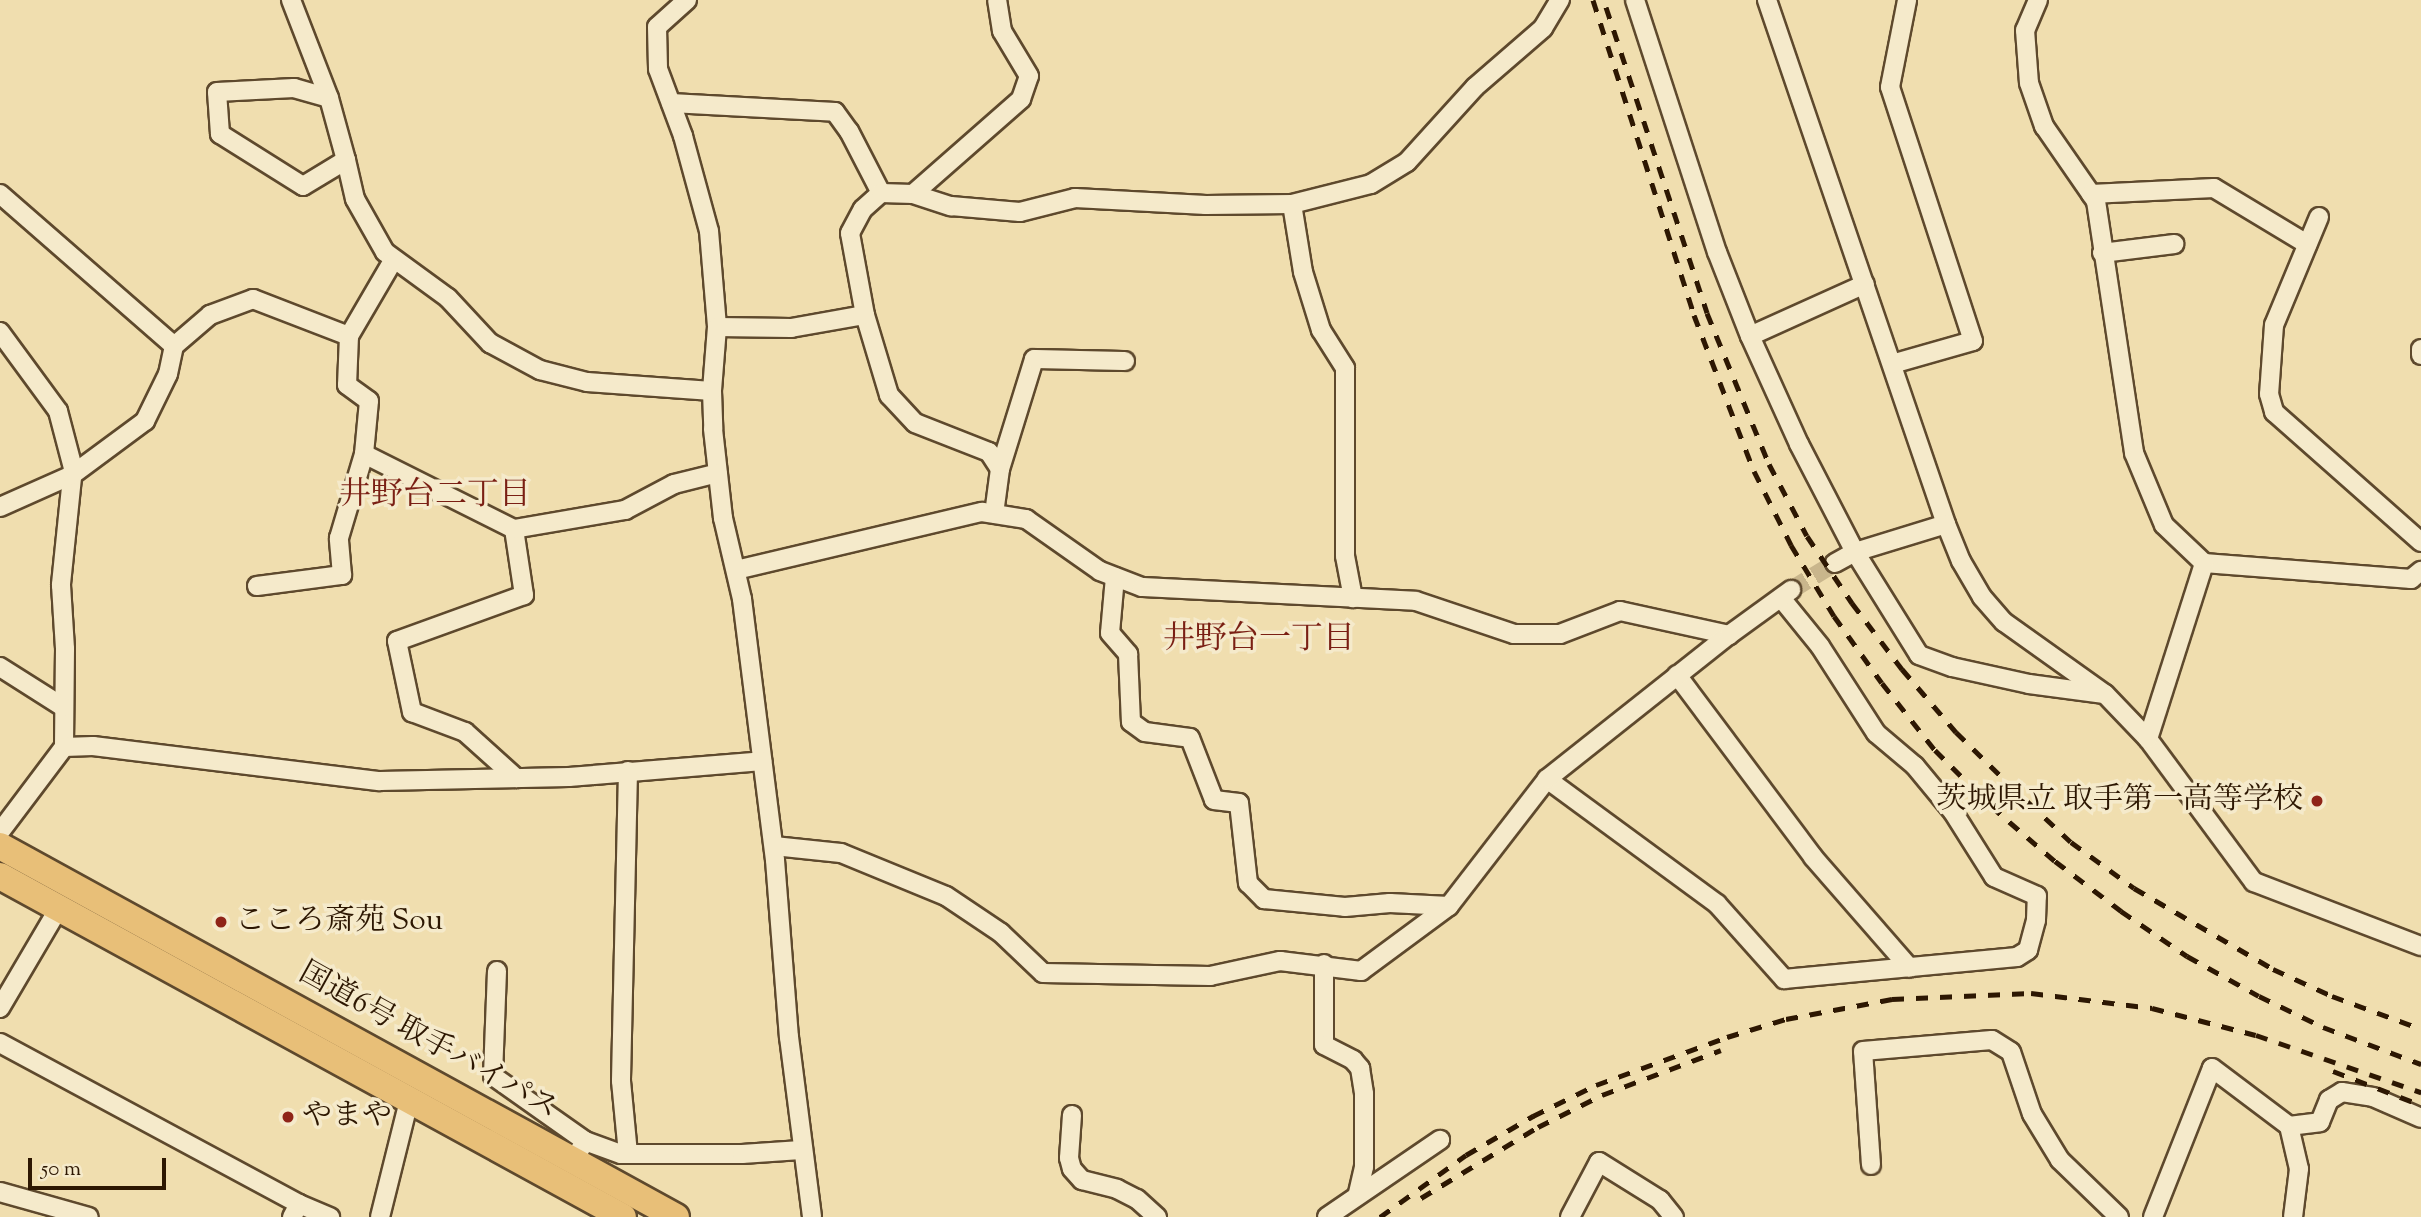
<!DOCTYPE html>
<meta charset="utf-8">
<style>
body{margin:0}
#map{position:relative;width:2421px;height:1217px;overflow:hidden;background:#f0deaf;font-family:"Sorts Mill Goudy","Noto Serif JP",serif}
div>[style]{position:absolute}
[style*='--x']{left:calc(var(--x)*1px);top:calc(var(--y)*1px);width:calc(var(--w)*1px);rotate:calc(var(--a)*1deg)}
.minor-tunnel>*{height:18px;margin-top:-9px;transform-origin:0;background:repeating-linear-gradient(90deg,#c9b68c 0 18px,transparent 0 27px)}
.roads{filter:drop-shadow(2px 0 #5e492d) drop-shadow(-2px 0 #5e492d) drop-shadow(0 2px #5e492d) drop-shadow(0 -2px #5e492d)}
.minor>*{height:18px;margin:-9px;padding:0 9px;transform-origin:9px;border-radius:9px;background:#f5eacb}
.highway>*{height:26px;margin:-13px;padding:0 13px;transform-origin:13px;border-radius:13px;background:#e8bf78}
.rail>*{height:5px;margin-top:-2.5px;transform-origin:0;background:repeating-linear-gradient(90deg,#2d1702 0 12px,transparent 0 24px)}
.dots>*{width:19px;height:19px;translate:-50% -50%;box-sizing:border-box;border:4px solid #f5eacb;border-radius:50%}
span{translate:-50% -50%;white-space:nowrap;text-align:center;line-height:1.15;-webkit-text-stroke:7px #f5eacb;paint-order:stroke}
.poi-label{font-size:30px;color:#2d1702}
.right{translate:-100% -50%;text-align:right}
.left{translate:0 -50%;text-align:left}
.street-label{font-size:30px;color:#2d1702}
.neighbourhood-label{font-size:32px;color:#7a1f14}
.scale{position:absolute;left:28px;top:1158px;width:138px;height:32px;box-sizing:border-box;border:4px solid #2d1702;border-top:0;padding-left:9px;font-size:21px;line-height:24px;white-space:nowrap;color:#2d1702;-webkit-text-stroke:5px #f5eacb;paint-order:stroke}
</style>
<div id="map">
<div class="minor-tunnel">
<div style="--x:1791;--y:590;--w:52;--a:-31.5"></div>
</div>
<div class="roads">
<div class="minor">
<div style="--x:291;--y:0;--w:105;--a:68.8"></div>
<div style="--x:687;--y:0;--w:40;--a:138"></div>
<div style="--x:657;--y:27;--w:42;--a:88.6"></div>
<div style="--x:658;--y:69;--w:72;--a:69.5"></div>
<div style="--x:683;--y:136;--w:98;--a:74.7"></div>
<div style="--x:709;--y:231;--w:96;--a:85.2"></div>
<div style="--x:717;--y:327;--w:64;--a:94.5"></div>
<div style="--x:712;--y:391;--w:38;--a:88"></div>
<div style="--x:713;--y:429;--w:90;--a:83.6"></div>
<div style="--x:723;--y:518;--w:83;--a:76.8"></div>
<div style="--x:742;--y:599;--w:263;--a:82.8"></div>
<div style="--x:775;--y:860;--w:178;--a:85.5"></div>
<div style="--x:789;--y:1037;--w:181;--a:82.7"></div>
<div style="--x:1635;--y:0;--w:265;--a:72"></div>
<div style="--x:1717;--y:252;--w:90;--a:68.6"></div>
<div style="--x:1750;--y:336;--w:119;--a:65.6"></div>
<div style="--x:1799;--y:444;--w:122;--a:62.6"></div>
<div style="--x:1855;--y:552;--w:121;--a:58.1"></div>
<div style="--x:1919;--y:655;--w:35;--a:20"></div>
<div style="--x:1952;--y:667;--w:79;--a:12.4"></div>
<div style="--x:2029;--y:684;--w:76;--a:7.6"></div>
<div style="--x:1767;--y:0;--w:554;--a:71.14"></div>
<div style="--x:1946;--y:524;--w:40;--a:68"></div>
<div style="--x:1961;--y:561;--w:42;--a:59.7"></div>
<div style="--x:1982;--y:597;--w:33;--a:49"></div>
<div style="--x:2004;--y:622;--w:124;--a:35.5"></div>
<div style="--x:2105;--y:694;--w:62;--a:46.3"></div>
<div style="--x:2148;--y:739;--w:178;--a:53.5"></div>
<div style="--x:2254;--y:882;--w:179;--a:21"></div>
<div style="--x:2038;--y:0;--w:33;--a:113"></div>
<div style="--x:2025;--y:30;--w:53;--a:85.7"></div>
<div style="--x:2029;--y:83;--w:46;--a:70.8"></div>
<div style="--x:2044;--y:126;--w:91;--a:55.3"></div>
<div style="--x:2096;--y:201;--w:255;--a:81.4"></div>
<div style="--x:2134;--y:453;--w:78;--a:67.4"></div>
<div style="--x:2164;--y:525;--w:55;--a:43.5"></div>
<div style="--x:2204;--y:563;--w:208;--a:4.4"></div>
<div style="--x:2411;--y:579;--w:13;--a:-39"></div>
<div style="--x:671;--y:103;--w:164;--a:3.1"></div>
<div style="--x:835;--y:112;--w:24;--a:54"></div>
<div style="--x:849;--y:131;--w:70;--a:62.7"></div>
<div style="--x:346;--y:160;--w:50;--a:148.8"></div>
<div style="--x:303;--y:186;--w:98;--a:-147.9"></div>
<div style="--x:220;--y:134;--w:42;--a:-94.1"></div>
<div style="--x:217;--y:92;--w:77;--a:-3"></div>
<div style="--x:294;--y:88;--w:36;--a:16"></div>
<div style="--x:329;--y:98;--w:64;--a:74.7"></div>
<div style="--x:346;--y:160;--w:40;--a:77"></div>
<div style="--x:355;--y:199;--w:61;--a:60.5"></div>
<div style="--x:385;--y:252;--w:78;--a:36.1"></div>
<div style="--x:448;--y:298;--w:62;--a:47"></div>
<div style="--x:490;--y:343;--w:57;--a:28.4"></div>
<div style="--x:540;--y:370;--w:49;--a:14.3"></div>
<div style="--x:587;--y:382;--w:125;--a:4.1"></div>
<div style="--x:0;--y:194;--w:231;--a:41.1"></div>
<div style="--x:174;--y:346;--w:48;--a:-40.7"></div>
<div style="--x:210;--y:315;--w:46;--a:-20.4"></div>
<div style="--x:253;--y:299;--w:103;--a:21.1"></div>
<div style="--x:349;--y:336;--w:49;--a:92.3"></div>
<div style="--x:347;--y:385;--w:27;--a:36"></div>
<div style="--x:369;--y:401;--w:53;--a:95.4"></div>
<div style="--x:364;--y:454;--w:168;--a:26.6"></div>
<div style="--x:514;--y:529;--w:67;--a:81.4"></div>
<div style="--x:524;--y:595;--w:135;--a:160.1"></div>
<div style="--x:397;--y:641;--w:73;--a:78.1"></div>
<div style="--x:412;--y:712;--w:57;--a:20.7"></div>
<div style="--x:465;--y:732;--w:69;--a:42"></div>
<div style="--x:913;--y:194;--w:144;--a:-41.3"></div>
<div style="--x:1021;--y:99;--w:24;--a:-71"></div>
<div style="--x:1029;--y:76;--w:52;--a:-121"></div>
<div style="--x:1002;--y:31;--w:31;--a:-99"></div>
<div style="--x:2091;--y:194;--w:123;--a:-2.8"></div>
<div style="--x:2214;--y:188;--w:109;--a:31.1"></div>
<div style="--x:1292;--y:204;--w:69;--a:80.8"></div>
<div style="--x:1303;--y:272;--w:61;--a:72.8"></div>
<div style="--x:1321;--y:330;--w:45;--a:57.7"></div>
<div style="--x:1345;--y:368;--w:188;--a:90"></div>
<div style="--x:1345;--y:556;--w:43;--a:79.2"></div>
<div style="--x:2319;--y:217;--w:117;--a:112.6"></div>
<div style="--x:2274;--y:325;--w:69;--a:94.1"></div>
<div style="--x:2269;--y:394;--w:19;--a:74"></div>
<div style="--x:2274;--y:412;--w:196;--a:41.5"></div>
<div style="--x:2102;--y:253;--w:73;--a:-7.1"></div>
<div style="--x:865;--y:315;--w:84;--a:73.3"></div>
<div style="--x:889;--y:395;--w:38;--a:47"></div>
<div style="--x:915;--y:423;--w:79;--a:21.4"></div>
<div style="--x:989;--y:452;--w:20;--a:57"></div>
<div style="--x:1000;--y:469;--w:45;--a:97.6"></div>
<div style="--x:717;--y:327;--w:74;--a:0.8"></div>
<div style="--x:791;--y:328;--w:75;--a:-10"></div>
<div style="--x:865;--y:315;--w:83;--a:-100.4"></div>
<div style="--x:850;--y:233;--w:27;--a:-62"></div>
<div style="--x:863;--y:209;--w:24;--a:-42"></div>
<div style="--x:881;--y:193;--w:32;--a:2"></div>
<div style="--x:913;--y:194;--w:40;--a:18"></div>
<div style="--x:951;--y:206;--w:69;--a:5"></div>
<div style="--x:1020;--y:212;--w:57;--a:-14.3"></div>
<div style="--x:1075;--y:198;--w:131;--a:3.1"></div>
<div style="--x:1206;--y:205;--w:86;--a:-0.7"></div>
<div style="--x:1292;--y:204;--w:81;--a:-14.2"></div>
<div style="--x:1371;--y:184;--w:42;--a:-31.4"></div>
<div style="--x:1407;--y:162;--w:101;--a:-47.8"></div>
<div style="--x:1475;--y:87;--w:90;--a:-40.9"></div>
<div style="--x:1543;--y:28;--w:33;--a:-59"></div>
<div style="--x:0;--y:332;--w:98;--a:53.7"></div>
<div style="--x:58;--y:411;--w:59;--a:75.3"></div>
<div style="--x:73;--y:468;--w:118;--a:95.9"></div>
<div style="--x:61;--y:585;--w:64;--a:86.4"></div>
<div style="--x:65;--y:649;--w:98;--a:90.6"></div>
<div style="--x:64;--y:747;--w:106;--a:127"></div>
<div style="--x:349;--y:336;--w:89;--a:-59.7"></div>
<div style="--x:1750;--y:336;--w:126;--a:-24.3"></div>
<div style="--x:2421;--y:349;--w:6;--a:90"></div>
<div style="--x:1892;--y:364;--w:84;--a:-15.9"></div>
<div style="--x:1973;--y:341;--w:267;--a:-108.1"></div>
<div style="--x:1890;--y:87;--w:89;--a:-78.9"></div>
<div style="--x:1000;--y:469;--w:115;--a:-72.8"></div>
<div style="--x:1034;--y:359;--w:91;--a:1.3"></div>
<div style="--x:0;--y:507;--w:79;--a:-24"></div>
<div style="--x:72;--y:475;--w:91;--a:-36.5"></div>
<div style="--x:145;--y:421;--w:52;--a:-63.9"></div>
<div style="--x:168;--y:374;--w:29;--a:-78"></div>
<div style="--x:514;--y:529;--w:113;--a:-9.7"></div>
<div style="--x:625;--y:510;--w:55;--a:-28"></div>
<div style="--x:674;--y:484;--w:45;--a:-14"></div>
<div style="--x:1835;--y:563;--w:23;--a:-29"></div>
<div style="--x:1855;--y:552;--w:95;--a:-17.1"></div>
<div style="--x:736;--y:570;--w:253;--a:-13.3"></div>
<div style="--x:982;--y:512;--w:45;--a:9"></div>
<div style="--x:1026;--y:519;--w:90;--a:35.1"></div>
<div style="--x:1100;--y:571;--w:45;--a:20.9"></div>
<div style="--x:1142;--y:587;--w:274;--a:2.9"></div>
<div style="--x:1416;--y:601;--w:103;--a:18.6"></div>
<div style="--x:1514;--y:634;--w:46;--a:0"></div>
<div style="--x:1560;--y:634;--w:64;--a:-21"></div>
<div style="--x:1620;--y:611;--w:112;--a:12.4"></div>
<div style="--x:1115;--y:577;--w:56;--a:95.1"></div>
<div style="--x:1110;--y:633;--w:28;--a:49"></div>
<div style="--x:1128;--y:654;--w:68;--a:87.5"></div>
<div style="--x:1131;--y:722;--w:17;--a:36"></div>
<div style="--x:1145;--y:732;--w:45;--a:7.6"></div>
<div style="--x:1190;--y:738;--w:66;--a:68.8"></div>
<div style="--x:1214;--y:800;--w:25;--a:7"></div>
<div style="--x:1239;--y:803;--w:81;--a:83.6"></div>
<div style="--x:1248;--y:883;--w:23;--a:45"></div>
<div style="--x:1264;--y:899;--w:81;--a:5.6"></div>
<div style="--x:1345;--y:907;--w:45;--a:-5.1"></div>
<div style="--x:1390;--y:903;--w:59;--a:2.9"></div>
<div style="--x:257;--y:586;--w:86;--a:-7.4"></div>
<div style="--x:342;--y:575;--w:37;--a:-95"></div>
<div style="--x:339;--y:538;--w:88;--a:-73.4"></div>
<div style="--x:0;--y:667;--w:75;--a:32.4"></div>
<div style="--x:1677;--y:675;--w:227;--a:53.2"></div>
<div style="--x:1813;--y:857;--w:147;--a:48.9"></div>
<div style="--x:2148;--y:739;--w:185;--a:-72.3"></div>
<div style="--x:64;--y:747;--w:29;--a:-2"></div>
<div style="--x:93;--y:746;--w:289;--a:7"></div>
<div style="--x:380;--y:781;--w:189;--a:-1.2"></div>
<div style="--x:569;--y:777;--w:194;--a:-4.7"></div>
<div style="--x:628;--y:771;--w:310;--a:91.3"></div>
<div style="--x:621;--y:1081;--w:73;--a:84.5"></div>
<div style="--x:1547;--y:779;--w:211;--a:36.3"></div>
<div style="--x:1717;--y:904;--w:101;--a:48.2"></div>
<div style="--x:1784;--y:979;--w:234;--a:-5.4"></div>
<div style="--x:2017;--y:957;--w:13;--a:-32"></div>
<div style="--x:2028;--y:950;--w:31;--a:-75"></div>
<div style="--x:2036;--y:920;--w:24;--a:-88"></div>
<div style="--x:2037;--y:896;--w:47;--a:-156.2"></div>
<div style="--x:1994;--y:877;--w:77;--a:-122.2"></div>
<div style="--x:1953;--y:812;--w:60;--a:-129.6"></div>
<div style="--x:1915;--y:766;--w:51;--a:-139.8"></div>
<div style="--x:1876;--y:733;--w:103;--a:-122.8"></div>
<div style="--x:1820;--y:646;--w:62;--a:-129.1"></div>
<div style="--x:774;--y:846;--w:67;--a:6"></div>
<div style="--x:841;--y:853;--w:113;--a:22.3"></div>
<div style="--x:946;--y:896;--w:66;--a:33.9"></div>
<div style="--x:1001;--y:933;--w:58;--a:43.6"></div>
<div style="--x:1043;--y:973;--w:167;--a:1"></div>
<div style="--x:1210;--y:976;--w:72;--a:-12.1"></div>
<div style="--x:1280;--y:961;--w:82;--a:7"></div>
<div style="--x:1361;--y:971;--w:109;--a:-36.5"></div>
<div style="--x:1449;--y:906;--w:160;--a:-52.3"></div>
<div style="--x:1547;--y:779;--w:232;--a:-38.4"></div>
<div style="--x:1729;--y:635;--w:77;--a:-36"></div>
<div style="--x:1324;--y:964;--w:81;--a:90"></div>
<div style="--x:1324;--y:1045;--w:33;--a:27"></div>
<div style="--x:1353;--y:1060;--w:11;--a:49"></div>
<div style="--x:1360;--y:1068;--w:26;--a:81"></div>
<div style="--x:1364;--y:1094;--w:73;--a:90"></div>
<div style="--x:1364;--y:1167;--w:27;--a:103"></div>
<div style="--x:497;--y:971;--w:105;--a:92.2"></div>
<div style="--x:493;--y:1076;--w:113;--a:35.2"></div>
<div style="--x:0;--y:1008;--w:116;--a:-59.5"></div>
<div style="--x:0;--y:1043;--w:340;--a:28.3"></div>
<div style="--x:299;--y:1204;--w:15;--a:118"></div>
<div style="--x:1072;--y:1115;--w:43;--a:94"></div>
<div style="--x:1069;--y:1158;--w:11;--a:75"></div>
<div style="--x:1072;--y:1169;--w:15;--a:48"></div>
<div style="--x:1082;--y:1180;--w:36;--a:14"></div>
<div style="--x:1117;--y:1189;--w:22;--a:27"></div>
<div style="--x:1137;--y:1199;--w:27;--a:42"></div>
<div style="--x:2289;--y:1126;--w:31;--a:-7"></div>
<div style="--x:2320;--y:1122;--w:24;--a:-68"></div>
<div style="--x:2329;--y:1100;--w:15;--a:-32"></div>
<div style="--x:2342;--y:1092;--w:31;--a:9"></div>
<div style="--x:2373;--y:1097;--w:52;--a:23.6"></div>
<div style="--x:574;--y:1160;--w:22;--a:-60"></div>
<div style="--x:585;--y:1141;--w:38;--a:20"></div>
<div style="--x:621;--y:1154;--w:121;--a:0"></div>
<div style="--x:742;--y:1154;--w:59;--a:-3.9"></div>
<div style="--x:1871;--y:1165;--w:114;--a:-94"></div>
<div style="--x:1863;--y:1051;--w:129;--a:-4.9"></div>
<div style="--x:1992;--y:1040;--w:22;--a:32"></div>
<div style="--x:2011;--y:1052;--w:65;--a:71.3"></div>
<div style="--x:2032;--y:1114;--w:54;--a:58.7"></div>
<div style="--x:2060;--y:1160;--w:82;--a:44"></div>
<div style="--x:0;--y:1192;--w:92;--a:15.7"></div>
<div style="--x:299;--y:1204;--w:34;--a:23"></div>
<div style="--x:380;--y:1217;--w:120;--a:-76"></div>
<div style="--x:1327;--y:1217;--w:137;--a:-34.3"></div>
<div style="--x:1570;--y:1217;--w:62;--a:-62.2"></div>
<div style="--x:1599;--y:1162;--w:72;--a:31.9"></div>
<div style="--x:1660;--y:1200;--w:22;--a:51"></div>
<div style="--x:2153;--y:1217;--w:160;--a:-68.4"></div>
<div style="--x:2212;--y:1068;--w:96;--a:37"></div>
<div style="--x:2289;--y:1126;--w:44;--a:76.9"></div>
<div style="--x:2299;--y:1169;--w:48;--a:97.1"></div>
</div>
<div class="highway">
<div style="--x:0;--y:846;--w:771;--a:28.76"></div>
<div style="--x:0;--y:876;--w:710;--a:28.69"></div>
</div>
</div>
<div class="rail">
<div style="--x:1593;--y:0;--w:331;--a:72.2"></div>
<div style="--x:1694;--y:315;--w:167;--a:69"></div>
<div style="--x:1754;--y:471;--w:83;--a:63.4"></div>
<div style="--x:1791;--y:545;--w:83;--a:58.8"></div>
<div style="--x:1834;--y:616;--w:82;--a:54.4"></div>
<div style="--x:1882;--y:683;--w:85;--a:51.7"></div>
<div style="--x:1935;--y:750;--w:79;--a:45"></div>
<div style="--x:1991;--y:806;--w:84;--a:40.7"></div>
<div style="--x:2055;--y:861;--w:83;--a:37.1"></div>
<div style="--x:2121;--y:911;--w:80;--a:34.3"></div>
<div style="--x:2187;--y:956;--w:82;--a:29.1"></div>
<div style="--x:2259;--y:996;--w:71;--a:25.8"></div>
<div style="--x:2323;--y:1027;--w:105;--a:20.7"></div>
<div style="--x:1606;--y:7;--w:322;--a:71.7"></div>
<div style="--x:1707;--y:313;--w:163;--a:67.7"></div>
<div style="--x:1769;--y:464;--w:81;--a:62.2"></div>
<div style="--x:1807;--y:536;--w:81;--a:56.1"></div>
<div style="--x:1852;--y:603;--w:83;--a:52.9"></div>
<div style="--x:1902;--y:669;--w:83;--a:49.4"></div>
<div style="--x:1956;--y:732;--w:76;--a:44.5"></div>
<div style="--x:2010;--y:785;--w:83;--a:43.1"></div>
<div style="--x:2071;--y:842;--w:78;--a:36.1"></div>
<div style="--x:2134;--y:888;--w:161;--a:30.2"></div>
<div style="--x:2273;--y:969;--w:65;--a:24.6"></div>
<div style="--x:2332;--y:996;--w:95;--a:20.3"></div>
<div style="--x:2333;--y:1071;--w:94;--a:21.1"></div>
<div style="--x:1421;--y:1198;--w:137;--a:-31.3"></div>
<div style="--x:1538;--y:1127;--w:72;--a:-26.6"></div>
<div style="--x:1602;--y:1095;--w:127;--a:-20.7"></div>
<div style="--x:1380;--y:1217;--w:106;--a:-35.8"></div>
<div style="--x:1466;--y:1155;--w:78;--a:-30.2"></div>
<div style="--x:1533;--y:1116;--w:70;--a:-26.2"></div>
<div style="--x:1596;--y:1085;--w:140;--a:-20.1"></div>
<div style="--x:1727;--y:1037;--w:62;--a:-17"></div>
<div style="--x:1786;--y:1019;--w:108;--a:-10.7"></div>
<div style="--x:1892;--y:999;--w:139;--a:-2.5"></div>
<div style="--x:2031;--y:993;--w:122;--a:7.1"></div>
<div style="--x:2152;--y:1008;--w:107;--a:14.6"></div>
<div style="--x:2256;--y:1035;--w:175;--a:19.1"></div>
</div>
<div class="dots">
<div style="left:2317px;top:801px;background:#8f2418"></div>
<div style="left:221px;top:922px;background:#8f2418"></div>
<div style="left:288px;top:1117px;background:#8f2418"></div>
</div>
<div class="poi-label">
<span class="right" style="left:2303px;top:801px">茨城県立 取手第一高等学校</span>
<span class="left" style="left:235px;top:922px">こころ斎苑 Sou</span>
<span class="left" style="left:302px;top:1117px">やまや</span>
</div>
<div class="street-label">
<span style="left:428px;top:1042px;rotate:29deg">国道6号 取手バイパス</span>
</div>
<div class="neighbourhood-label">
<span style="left:435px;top:496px">井野台二丁目</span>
<span style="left:1259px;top:640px">井野台一丁目</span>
</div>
<div class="scale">50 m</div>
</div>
